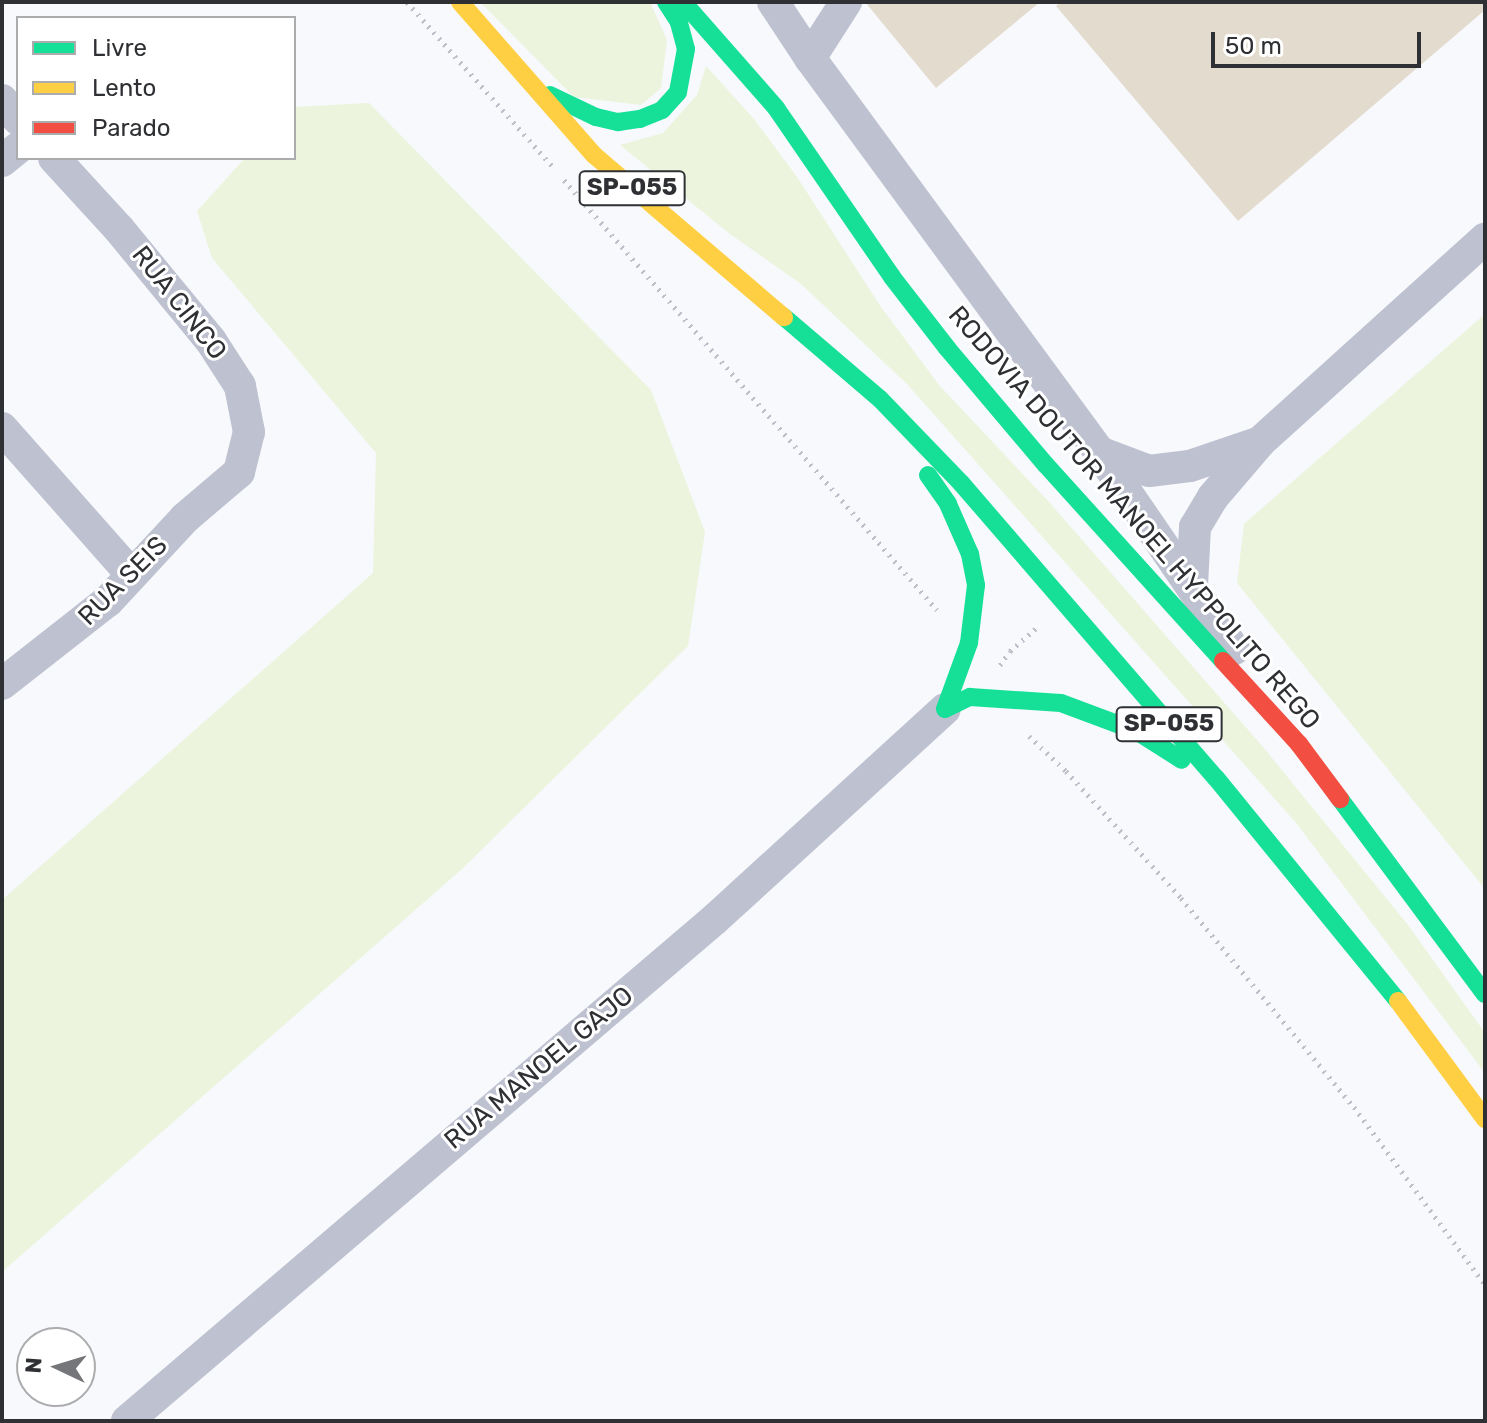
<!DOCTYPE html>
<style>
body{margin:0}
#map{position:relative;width:1487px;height:1423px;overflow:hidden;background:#f7f9fc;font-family:Rubik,sans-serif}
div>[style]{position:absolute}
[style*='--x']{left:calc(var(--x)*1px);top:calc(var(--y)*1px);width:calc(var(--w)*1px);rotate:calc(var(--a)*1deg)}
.green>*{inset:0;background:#ecf4dd}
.building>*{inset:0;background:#e4dbcf}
.path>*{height:5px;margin-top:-2.5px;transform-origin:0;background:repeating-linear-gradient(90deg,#bdbfc9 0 2px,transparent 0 8px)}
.street>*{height:32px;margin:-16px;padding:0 16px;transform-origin:16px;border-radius:16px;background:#bec1d0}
.fast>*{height:18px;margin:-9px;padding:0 9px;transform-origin:9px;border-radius:9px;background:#16e098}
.slow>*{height:18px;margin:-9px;padding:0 9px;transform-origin:9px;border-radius:9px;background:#ffcf43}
.jam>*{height:18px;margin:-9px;padding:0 9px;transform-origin:9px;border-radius:9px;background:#f24e42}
span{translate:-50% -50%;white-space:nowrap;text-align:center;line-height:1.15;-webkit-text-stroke:6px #fff;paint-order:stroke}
.shield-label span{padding:2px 6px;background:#fff;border:2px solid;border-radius:6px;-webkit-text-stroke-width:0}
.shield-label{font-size:24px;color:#2e3033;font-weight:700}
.street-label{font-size:26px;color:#2e3033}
.frame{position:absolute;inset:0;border:4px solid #2e3033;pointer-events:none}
.legend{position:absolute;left:16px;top:16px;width:280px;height:144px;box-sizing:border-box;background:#fff;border:2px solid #abacad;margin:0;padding:10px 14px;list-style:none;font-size:24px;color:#2e3033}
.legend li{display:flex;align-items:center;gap:16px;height:40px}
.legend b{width:40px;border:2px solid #abacad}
.north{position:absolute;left:16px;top:1327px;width:80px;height:80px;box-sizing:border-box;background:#fff;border:2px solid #abacad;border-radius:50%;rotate:274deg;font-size:22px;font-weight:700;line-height:32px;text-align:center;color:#2e3033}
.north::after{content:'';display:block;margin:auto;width:28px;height:36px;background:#747679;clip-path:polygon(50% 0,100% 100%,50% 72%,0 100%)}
.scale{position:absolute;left:1211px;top:32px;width:210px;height:36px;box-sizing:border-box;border:4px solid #2e3033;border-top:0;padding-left:10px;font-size:24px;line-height:28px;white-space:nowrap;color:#2e3033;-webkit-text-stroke:6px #fff;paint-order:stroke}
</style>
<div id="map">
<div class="green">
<div style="clip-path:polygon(480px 2px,650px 2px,667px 40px,661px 88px,641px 105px,574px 97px)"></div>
<div style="clip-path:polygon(706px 66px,754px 119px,797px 177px,881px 307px,939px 385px,1049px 502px,1263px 747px,1408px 925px,1485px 1033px,1485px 1073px,1297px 824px,907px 384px,801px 284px,730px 234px,620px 145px,663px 133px,697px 95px)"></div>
<div style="clip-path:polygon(369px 103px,651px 390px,705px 532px,688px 646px,462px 869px,2px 1272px,2px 900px,373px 573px,376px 453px,212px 258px,197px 211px,245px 158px,294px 158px,294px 107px)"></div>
<div style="clip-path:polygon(1485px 314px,1485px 889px,1237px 583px,1244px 524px)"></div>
</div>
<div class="building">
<div style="clip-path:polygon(865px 2px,1040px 2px,936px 88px)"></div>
<div style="clip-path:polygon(1061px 2px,1485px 2px,1485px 10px,1238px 221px,1056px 6px)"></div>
</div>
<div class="path">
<div style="--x:407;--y:2;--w:219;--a:48.5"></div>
<div style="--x:564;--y:180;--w:569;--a:49.06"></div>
<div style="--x:1000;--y:665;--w:17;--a:-54"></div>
<div style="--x:1010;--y:651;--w:37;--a:-41"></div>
<div style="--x:1029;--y:736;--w:51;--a:43.4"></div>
<div style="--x:1066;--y:771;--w:171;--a:47.8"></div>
<div style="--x:1181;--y:898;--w:271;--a:50.4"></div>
<div style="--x:1354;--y:1107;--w:221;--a:53.6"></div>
</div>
<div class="street">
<div style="--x:773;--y:2;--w:67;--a:56.5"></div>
<div style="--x:810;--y:58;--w:489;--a:53.7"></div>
<div style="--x:1099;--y:452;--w:239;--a:55.6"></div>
<div style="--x:810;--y:58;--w:67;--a:-57.3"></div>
<div style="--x:2;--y:100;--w:25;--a:50"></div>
<div style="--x:2;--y:161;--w:21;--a:-39"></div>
<div style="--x:2;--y:428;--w:196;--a:48.5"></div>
<div style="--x:1099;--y:452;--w:53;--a:20.8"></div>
<div style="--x:1149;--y:471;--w:41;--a:-7"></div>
<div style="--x:1190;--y:466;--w:74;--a:-18.9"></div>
<div style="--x:1192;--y:586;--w:59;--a:-87.1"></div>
<div style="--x:1195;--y:527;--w:35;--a:-59"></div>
<div style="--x:1213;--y:497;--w:72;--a:-49.5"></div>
<div style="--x:1260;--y:442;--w:303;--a:-42.1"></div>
<div style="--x:2;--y:684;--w:135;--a:-38.1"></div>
<div style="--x:108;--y:601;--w:113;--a:-47.1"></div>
<div style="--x:185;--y:518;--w:71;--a:-40.4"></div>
<div style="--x:239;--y:472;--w:41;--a:-76"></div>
<div style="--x:249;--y:432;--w:47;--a:-101.1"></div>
<div style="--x:240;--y:386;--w:54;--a:-122.8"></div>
<div style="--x:211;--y:341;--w:145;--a:-129.4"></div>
<div style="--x:119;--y:229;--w:96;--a:-132.5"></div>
<div style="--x:127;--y:1421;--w:773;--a:-40.49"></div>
<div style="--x:715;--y:919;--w:311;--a:-42.4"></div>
</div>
<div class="fast">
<div style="--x:683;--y:2;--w:141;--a:48.7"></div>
<div style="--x:776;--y:108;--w:205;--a:55.5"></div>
<div style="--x:892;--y:277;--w:90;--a:52.2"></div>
<div style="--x:947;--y:348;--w:153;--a:49.8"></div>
<div style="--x:1046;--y:465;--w:264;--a:47.9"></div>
<div style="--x:550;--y:95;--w:51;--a:25.6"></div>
<div style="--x:596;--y:117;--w:23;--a:13"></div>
<div style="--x:618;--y:122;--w:22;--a:-8"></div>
<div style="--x:640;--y:119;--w:24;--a:-22"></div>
<div style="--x:662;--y:110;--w:24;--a:-48"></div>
<div style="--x:678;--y:92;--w:44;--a:-79.5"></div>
<div style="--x:686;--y:49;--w:28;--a:-105"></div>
<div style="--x:679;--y:22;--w:24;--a:-123"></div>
<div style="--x:784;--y:317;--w:126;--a:40.5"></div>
<div style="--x:880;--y:399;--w:117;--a:46"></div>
<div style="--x:961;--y:483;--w:390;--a:49.2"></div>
<div style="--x:1216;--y:778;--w:288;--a:50.8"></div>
<div style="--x:928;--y:475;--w:35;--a:55"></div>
<div style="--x:948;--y:504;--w:55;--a:66.3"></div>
<div style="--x:970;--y:554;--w:32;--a:79"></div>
<div style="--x:976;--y:585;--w:58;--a:96.9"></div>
<div style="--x:969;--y:643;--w:70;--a:110"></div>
<div style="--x:945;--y:709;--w:28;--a:-26"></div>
<div style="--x:970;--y:697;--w:91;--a:3.8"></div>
<div style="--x:1061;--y:703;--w:80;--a:20.5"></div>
<div style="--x:1136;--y:731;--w:54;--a:32.2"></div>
<div style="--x:1340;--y:799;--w:243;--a:53.4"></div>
</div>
<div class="slow">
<div style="--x:460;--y:2;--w:203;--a:48.8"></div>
<div style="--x:594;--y:155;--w:250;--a:40.5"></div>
<div style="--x:1398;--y:1001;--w:147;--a:53.6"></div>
</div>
<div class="jam">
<div style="--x:1223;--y:661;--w:113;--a:47.5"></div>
<div style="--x:1299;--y:744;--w:69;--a:53.3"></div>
</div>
<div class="shield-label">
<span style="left:632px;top:188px">SP-055</span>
<span style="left:1169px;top:724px">SP-055</span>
</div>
<div class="street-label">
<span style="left:179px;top:303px;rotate:52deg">RUA CINCO</span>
<span style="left:1134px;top:518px;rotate:49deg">RODOVIA DOUTOR MANOEL HYPPOLITO REGO</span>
<span style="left:123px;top:581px;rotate:-45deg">RUA SEIS</span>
<span style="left:539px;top:1068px;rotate:-40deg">RUA MANOEL GAJO</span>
</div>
<div class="frame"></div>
<ul class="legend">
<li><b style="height:10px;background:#16e098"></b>Livre</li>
<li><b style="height:10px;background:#ffcf43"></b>Lento</li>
<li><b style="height:10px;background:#f24e42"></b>Parado</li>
</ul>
<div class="north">N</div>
<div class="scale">50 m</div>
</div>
